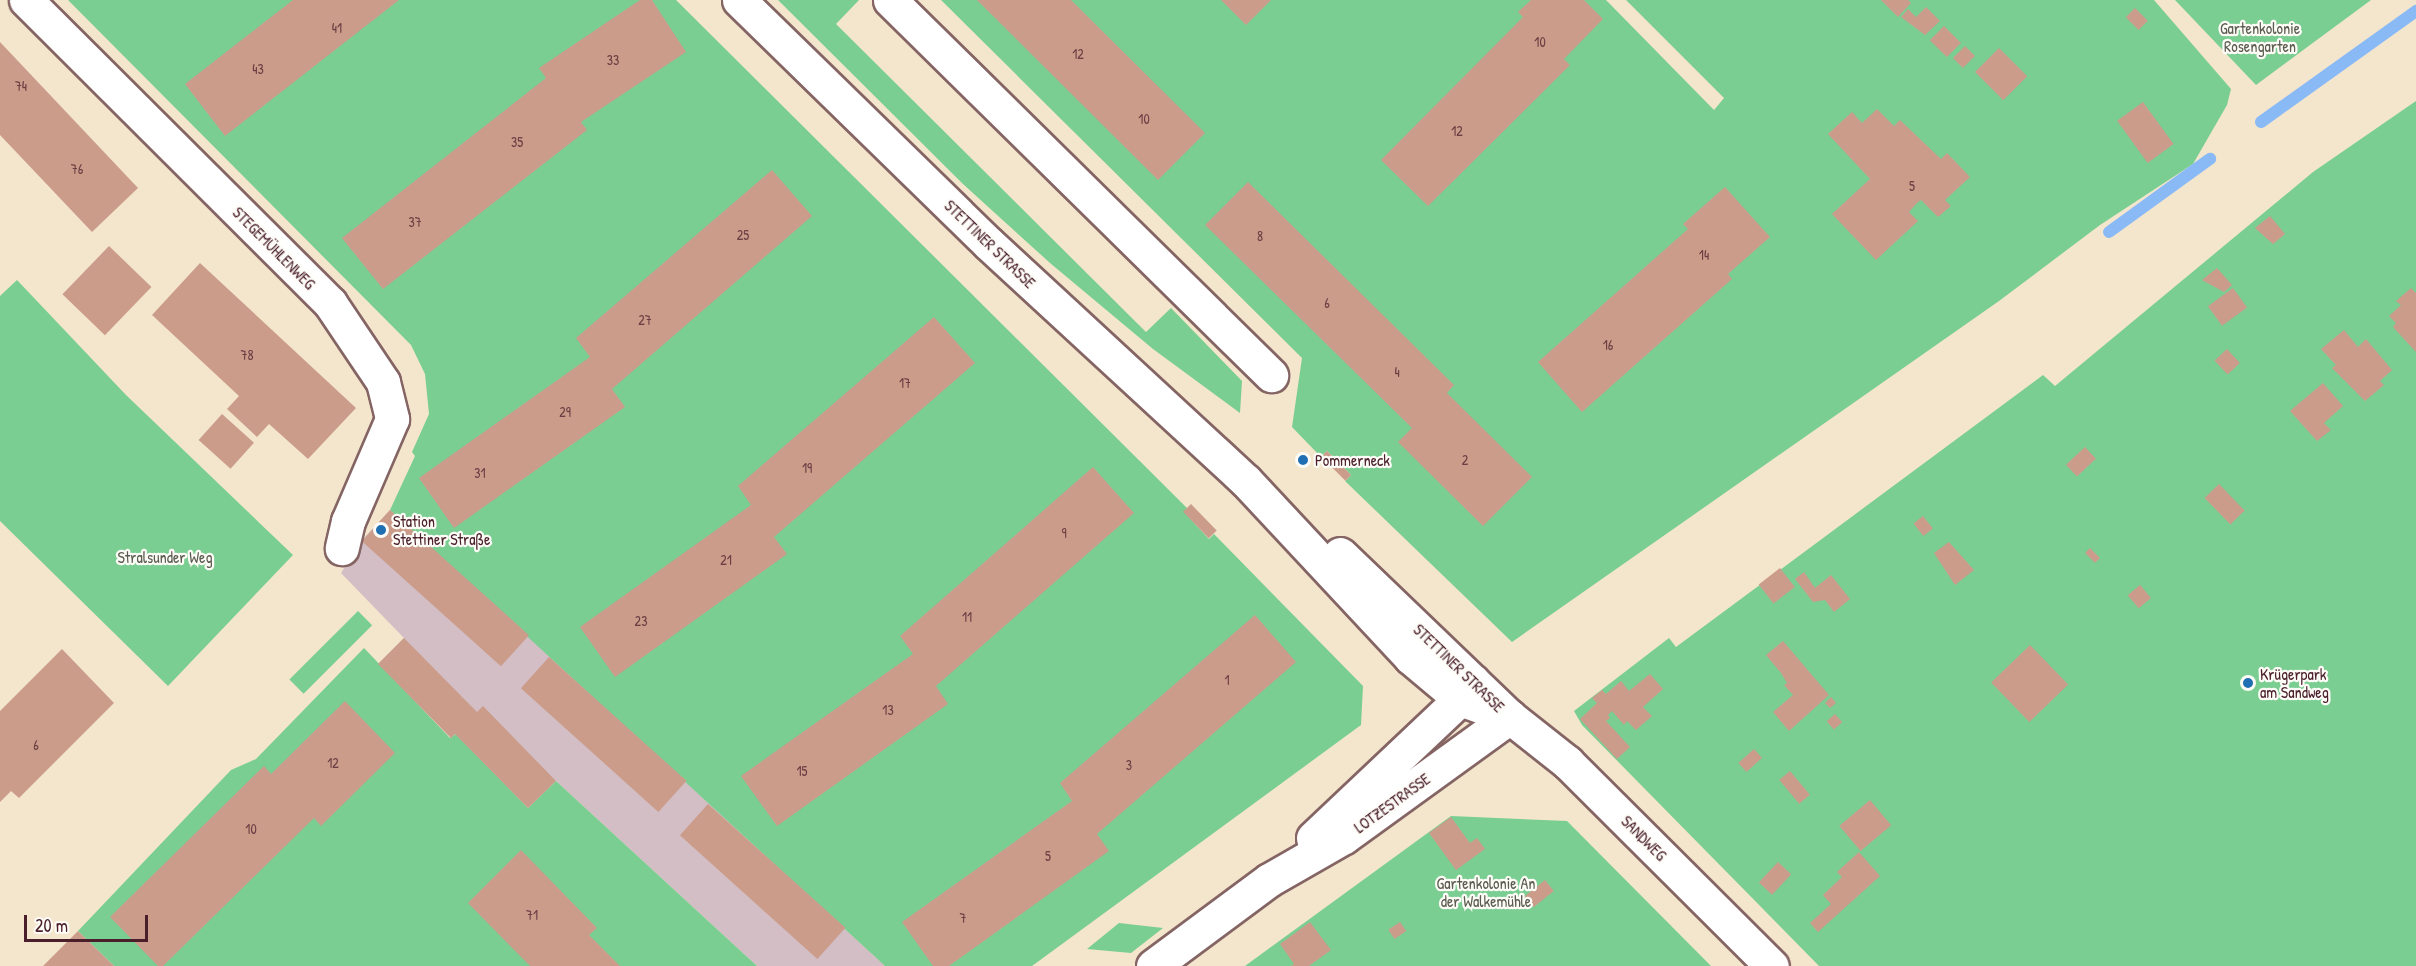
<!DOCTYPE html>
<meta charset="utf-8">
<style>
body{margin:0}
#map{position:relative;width:2416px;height:966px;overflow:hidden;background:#f3e6cd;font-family:"Patrick Hand",sans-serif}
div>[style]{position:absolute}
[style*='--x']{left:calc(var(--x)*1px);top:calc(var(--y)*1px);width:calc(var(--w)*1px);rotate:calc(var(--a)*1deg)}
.industrial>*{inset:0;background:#d2bec4}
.green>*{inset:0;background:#7ace91;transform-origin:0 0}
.stream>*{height:12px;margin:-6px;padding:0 6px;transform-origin:6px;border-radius:6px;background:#8abaf6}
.building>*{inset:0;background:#cc9c8b;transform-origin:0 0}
.roads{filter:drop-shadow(2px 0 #856564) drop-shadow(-2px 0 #856564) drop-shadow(0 2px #856564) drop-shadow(0 -2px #856564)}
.street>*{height:33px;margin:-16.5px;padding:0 16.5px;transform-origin:16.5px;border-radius:16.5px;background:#fff}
.secondary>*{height:33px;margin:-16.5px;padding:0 16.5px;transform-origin:16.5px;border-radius:16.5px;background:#fff}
.dots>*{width:16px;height:16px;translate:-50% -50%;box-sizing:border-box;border:3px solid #fdfcf7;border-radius:50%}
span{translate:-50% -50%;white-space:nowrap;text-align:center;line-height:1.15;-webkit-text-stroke:4.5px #fdfcf7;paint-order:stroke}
.number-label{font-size:14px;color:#6a3e43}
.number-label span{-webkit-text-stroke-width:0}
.park-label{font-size:16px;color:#5b5c4f}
.street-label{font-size:16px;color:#4a1f2b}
.poi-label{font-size:16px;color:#4a1f2b}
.left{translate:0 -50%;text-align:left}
.scale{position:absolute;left:24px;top:915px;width:124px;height:27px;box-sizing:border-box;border:3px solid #4a1f2b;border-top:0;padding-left:8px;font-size:18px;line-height:21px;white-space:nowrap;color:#4a1f2b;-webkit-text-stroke:4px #fdfcf7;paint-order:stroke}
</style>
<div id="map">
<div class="industrial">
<div style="clip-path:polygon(390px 510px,452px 566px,885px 966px,757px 966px,556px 781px,528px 808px,455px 734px,451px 738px,378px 664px,404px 638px,341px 573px,361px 541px)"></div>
</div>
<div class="green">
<div style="clip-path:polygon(68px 0,676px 0,1187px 508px,1184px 512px,1209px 539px,1214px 534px,1363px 686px,1361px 725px,1032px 966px,885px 966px,390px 510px,415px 456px,412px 452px,429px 414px,425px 374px,411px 345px)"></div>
<div style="clip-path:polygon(778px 0,859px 0,836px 24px,1146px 332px,1171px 308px,1242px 381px,1240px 413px,1153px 349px,1050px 263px,963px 184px)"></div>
<div style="clip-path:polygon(941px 0,1606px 0,1714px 110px,1724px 98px,1626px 0,2154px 0,2231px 89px,2227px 105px,2193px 164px,2100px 225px,1999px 301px,1512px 642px,1345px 481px,1351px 475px,1327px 451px,1321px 457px,1292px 427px,1302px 358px)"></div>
<div style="clip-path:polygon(2175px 0,2371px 0,2256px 85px)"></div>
<div style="clip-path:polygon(2416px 101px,2416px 966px,1819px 966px,1582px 725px,1574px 711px,1669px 638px,1676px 647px,2043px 375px,2055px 386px,2313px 172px)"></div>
<div style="clip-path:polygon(17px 280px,126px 395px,293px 555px,168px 686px,0 521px,0 296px)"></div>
<div style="left:358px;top:611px;width:20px;height:97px;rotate:45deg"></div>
<div style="clip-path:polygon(364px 648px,450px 738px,456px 734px,528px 808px,556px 781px,757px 966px,114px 966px,78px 931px,231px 770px,256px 759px)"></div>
<div style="clip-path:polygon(1451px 816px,1567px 821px,1711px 966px,1245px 966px)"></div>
<div style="clip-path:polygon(1119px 923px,1163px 928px,1131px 953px,1087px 949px)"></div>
</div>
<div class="stream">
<div style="--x:2261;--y:122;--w:191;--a:-35.6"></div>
<div style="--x:2109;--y:232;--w:125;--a:-35.9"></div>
</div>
<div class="building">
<div style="clip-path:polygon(293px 0,399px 0,225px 136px,185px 84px)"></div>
<div style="clip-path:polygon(640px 0,652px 0,686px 52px,581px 122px,587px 130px,383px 289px,342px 238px,546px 78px,539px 68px)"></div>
<div style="clip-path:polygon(977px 0,1071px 0,1205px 133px,1158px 180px)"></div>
<div style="clip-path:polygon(1221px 0,1271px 0,1246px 25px)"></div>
<div style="clip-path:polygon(1531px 0,1584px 0,1603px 19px,1564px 59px,1570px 65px,1428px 206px,1381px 160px,1523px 17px,1518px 12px)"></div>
<div style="clip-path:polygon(1881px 0,1908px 0,1911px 3px,1898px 17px)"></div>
<div style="clip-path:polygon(1926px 7px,1940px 21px,1925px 35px,1901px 17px,1908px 9px,1916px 17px)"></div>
<div style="left:2135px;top:8px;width:18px;height:13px;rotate:45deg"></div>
<div style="left:1944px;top:26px;width:24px;height:20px;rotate:45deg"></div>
<div style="clip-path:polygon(0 42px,138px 188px,92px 232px,0 135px)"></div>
<div style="left:1965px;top:46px;width:14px;height:17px;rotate:45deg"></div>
<div style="left:1999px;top:48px;width:40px;height:34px;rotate:45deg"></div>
<div style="left:2143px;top:102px;width:52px;height:32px;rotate:54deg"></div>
<div style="clip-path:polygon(1877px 109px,1894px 126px,1900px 120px,1941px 159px,1947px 153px,1970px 177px,1945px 200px,1951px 206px,1938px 217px,1921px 200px,1917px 203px,1909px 212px,1918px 221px,1876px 260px,1832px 214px,1870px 179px,1828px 134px,1852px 112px,1862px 123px)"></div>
<div style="clip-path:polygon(772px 170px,812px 216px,612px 389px,625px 407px,454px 528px,419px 478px,590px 357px,576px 338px)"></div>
<div style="clip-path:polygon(1248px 182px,1454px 385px,1447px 393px,1532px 477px,1483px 526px,1398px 442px,1412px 428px,1205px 225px)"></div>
<div style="clip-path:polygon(1725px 187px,1770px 237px,1728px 274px,1732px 279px,1582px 412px,1538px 362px,1688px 229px,1683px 224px)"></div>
<div style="clip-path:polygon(2270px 216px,2285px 234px,2273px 244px,2255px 228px)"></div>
<div style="left:109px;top:246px;width:59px;height:67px;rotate:44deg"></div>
<div style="clip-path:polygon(200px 263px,356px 408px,308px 459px,269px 424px,257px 437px,227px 409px,239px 396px,152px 315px)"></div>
<div style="clip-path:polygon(2217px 268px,2232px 285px,2224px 292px,2202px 280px)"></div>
<div style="left:2233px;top:288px;width:24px;height:31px;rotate:54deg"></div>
<div style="clip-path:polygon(2411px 288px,2416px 293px,2416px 352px,2393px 327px,2396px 323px,2389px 316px,2401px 305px,2396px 301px)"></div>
<div style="clip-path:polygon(934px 317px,975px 363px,774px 537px,787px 554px,615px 677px,580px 627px,751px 505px,738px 486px)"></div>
<div style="clip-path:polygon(2344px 330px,2358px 347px,2366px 339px,2392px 370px,2380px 381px,2384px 385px,2365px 401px,2332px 368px,2336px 365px,2321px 349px)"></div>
<div style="left:2227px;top:349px;width:19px;height:17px;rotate:47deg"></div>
<div style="clip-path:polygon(2323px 383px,2343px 406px,2324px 423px,2331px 430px,2317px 441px,2290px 411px)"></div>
<div style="left:222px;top:414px;width:43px;height:35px;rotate:42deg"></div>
<div style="left:2085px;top:447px;width:16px;height:26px;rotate:47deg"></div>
<div style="left:1327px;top:451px;width:34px;height:8px;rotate:45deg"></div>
<div style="clip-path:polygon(1093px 467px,1134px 513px,936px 686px,948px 704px,777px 826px,741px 776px,913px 654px,900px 636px)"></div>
<div style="left:2219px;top:484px;width:37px;height:20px;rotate:46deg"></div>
<div style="left:1191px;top:504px;width:37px;height:11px;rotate:46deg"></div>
<div style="left:390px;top:510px;width:187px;height:42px;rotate:42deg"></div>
<div style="left:1923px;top:516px;width:16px;height:12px;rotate:52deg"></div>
<div style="clip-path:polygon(1949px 542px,1974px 570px,1955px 585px,1934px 553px)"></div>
<div style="left:2090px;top:548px;width:14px;height:7px;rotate:45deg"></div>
<div style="left:1780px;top:568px;width:24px;height:27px;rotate:52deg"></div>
<div style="clip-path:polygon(1804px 572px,1815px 588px,1831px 575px,1850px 599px,1834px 612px,1825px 600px,1813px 602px,1795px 579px)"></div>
<div style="left:2140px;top:585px;width:17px;height:16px;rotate:50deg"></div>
<div style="clip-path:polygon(1255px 615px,1296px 662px,1097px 834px,1109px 851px,949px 966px,933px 966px,902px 922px,1072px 801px,1060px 783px)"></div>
<div style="clip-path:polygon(404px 638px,477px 712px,483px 706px,556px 781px,528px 808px,455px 734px,451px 738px,378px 664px)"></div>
<div style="clip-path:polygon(1783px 641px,1829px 695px,1789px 731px,1773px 712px,1793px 695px,1784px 685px,1787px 683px,1781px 673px,1766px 655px)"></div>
<div style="left:2030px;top:645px;width:55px;height:54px;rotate:46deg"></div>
<div style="clip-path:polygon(62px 649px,114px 703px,19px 798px,11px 791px,0 802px,0 711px)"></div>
<div style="left:549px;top:657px;width:185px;height:42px;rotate:42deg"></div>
<div style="clip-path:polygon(1650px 674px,1663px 689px,1643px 707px,1652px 716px,1636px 730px,1627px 721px,1624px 725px,1612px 711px,1608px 715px,1610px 718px,1606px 721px,1630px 747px,1617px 759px,1580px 719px,1597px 703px,1592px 698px,1602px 690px,1606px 694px,1621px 681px,1629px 691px)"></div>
<div style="clip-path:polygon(1831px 697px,1836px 703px,1830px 708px,1825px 703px)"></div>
<div style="clip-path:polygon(345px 701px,395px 753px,321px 826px,314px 818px,163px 966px,158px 966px,110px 917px,264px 766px,271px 774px)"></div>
<div style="left:1835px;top:714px;width:11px;height:11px;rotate:49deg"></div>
<div style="left:1754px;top:749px;width:12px;height:21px;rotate:48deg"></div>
<div style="left:1790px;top:771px;width:31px;height:14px;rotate:50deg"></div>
<div style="left:1870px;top:800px;width:33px;height:40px;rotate:50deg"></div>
<div style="left:708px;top:804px;width:185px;height:42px;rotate:42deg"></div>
<div style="clip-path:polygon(1451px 817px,1470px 843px,1477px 838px,1485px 849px,1456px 870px,1429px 833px)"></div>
<div style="clip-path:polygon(521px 850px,597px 928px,589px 935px,620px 966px,530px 966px,468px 903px)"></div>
<div style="clip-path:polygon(1859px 852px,1880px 876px,1818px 932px,1810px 923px,1831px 904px,1823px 895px,1842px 877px,1837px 872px)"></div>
<div style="left:1778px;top:862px;width:18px;height:28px;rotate:43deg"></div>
<div style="left:1545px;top:880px;width:14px;height:26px;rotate:51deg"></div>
<div style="clip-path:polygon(1310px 922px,1331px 950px,1309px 966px,1291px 966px,1294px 964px,1280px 944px)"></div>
<div style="left:1400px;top:922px;width:11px;height:14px;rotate:56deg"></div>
<div style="clip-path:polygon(78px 931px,114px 966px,43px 966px)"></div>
</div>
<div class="roads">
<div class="street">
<div style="--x:26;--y:0;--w:429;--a:44.9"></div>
<div style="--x:330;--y:303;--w:95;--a:56.1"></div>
<div style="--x:383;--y:382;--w:38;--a:76"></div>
<div style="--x:392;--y:419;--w:111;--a:113.3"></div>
<div style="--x:348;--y:521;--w:28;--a:103"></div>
<div style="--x:890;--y:0;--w:535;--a:44.55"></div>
<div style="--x:1313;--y:838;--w:202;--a:-43.4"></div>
<div style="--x:1460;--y:699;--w:22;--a:-54"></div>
<div style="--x:1153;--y:966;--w:144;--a:-36.6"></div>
<div style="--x:1269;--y:880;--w:86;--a:-29.8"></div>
<div style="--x:1344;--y:837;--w:205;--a:-35.9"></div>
</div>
<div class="secondary">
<div style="--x:739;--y:0;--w:348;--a:44.3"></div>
<div style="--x:988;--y:243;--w:351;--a:42.7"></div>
<div style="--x:1246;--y:481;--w:241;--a:47"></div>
<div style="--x:1410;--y:657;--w:65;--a:40"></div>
<div style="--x:1460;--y:699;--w:53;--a:19.8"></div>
<div style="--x:1340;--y:554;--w:236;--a:43.8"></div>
<div style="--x:1510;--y:717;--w:73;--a:38.3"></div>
<div style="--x:1567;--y:762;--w:289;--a:44.9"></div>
</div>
</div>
<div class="dots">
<div style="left:1303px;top:460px;background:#1f6fb2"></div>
<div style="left:381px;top:530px;background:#1f6fb2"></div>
<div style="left:2248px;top:683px;background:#1f6fb2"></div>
</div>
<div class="number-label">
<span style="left:337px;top:28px">41</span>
<span style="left:1540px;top:42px">10</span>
<span style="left:1078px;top:54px">12</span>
<span style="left:613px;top:60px">33</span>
<span style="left:258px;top:69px">43</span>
<span style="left:21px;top:86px">74</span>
<span style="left:1144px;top:119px">10</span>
<span style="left:1457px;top:131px">12</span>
<span style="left:517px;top:142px">35</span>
<span style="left:77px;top:169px">76</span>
<span style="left:1912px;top:186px">5</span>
<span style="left:415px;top:222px">37</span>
<span style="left:743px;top:235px">25</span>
<span style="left:1260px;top:236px">8</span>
<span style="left:1704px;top:255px">14</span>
<span style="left:1327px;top:303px">6</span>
<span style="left:645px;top:320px">27</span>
<span style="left:1608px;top:345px">16</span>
<span style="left:247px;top:355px">78</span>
<span style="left:1397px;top:372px">4</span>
<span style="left:905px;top:383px">17</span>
<span style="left:565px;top:412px">29</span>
<span style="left:1465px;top:460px">2</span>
<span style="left:807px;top:468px">19</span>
<span style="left:480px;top:473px">31</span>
<span style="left:1064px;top:533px">9</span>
<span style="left:726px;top:560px">21</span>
<span style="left:967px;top:617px">11</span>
<span style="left:641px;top:621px">23</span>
<span style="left:1227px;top:680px">1</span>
<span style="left:888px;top:710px">13</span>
<span style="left:36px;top:745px">6</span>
<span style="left:333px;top:763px">12</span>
<span style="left:1129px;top:765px">3</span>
<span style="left:802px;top:771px">15</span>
<span style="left:251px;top:829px">10</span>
<span style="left:1048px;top:856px">5</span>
<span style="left:532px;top:915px">71</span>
<span style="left:963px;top:918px">7</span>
</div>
<div class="park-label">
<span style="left:2260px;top:37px">Gartenkolonie<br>Rosengarten</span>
<span style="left:165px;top:557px">Stralsunder Weg</span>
<span style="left:1486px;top:892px">Gartenkolonie An<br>der Walkemühle</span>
</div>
<div class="street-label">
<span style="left:990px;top:244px;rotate:44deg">STETTINER STRASSE</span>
<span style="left:274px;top:248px;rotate:45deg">STEGEMÜHLENWEG</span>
<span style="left:1459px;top:668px;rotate:44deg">STETTINER STRASSE</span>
<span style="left:1392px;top:803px;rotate:-36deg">LOTZESTRASSE</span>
<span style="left:1644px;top:838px;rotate:45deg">SANDWEG</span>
</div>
<div class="poi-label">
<span class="left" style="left:1315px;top:460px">Pommerneck</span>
<span class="left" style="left:393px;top:530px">Station<br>Stettiner Straße</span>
<span class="left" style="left:2260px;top:683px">Krügerpark<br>am Sandweg</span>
</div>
<div class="scale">20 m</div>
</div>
